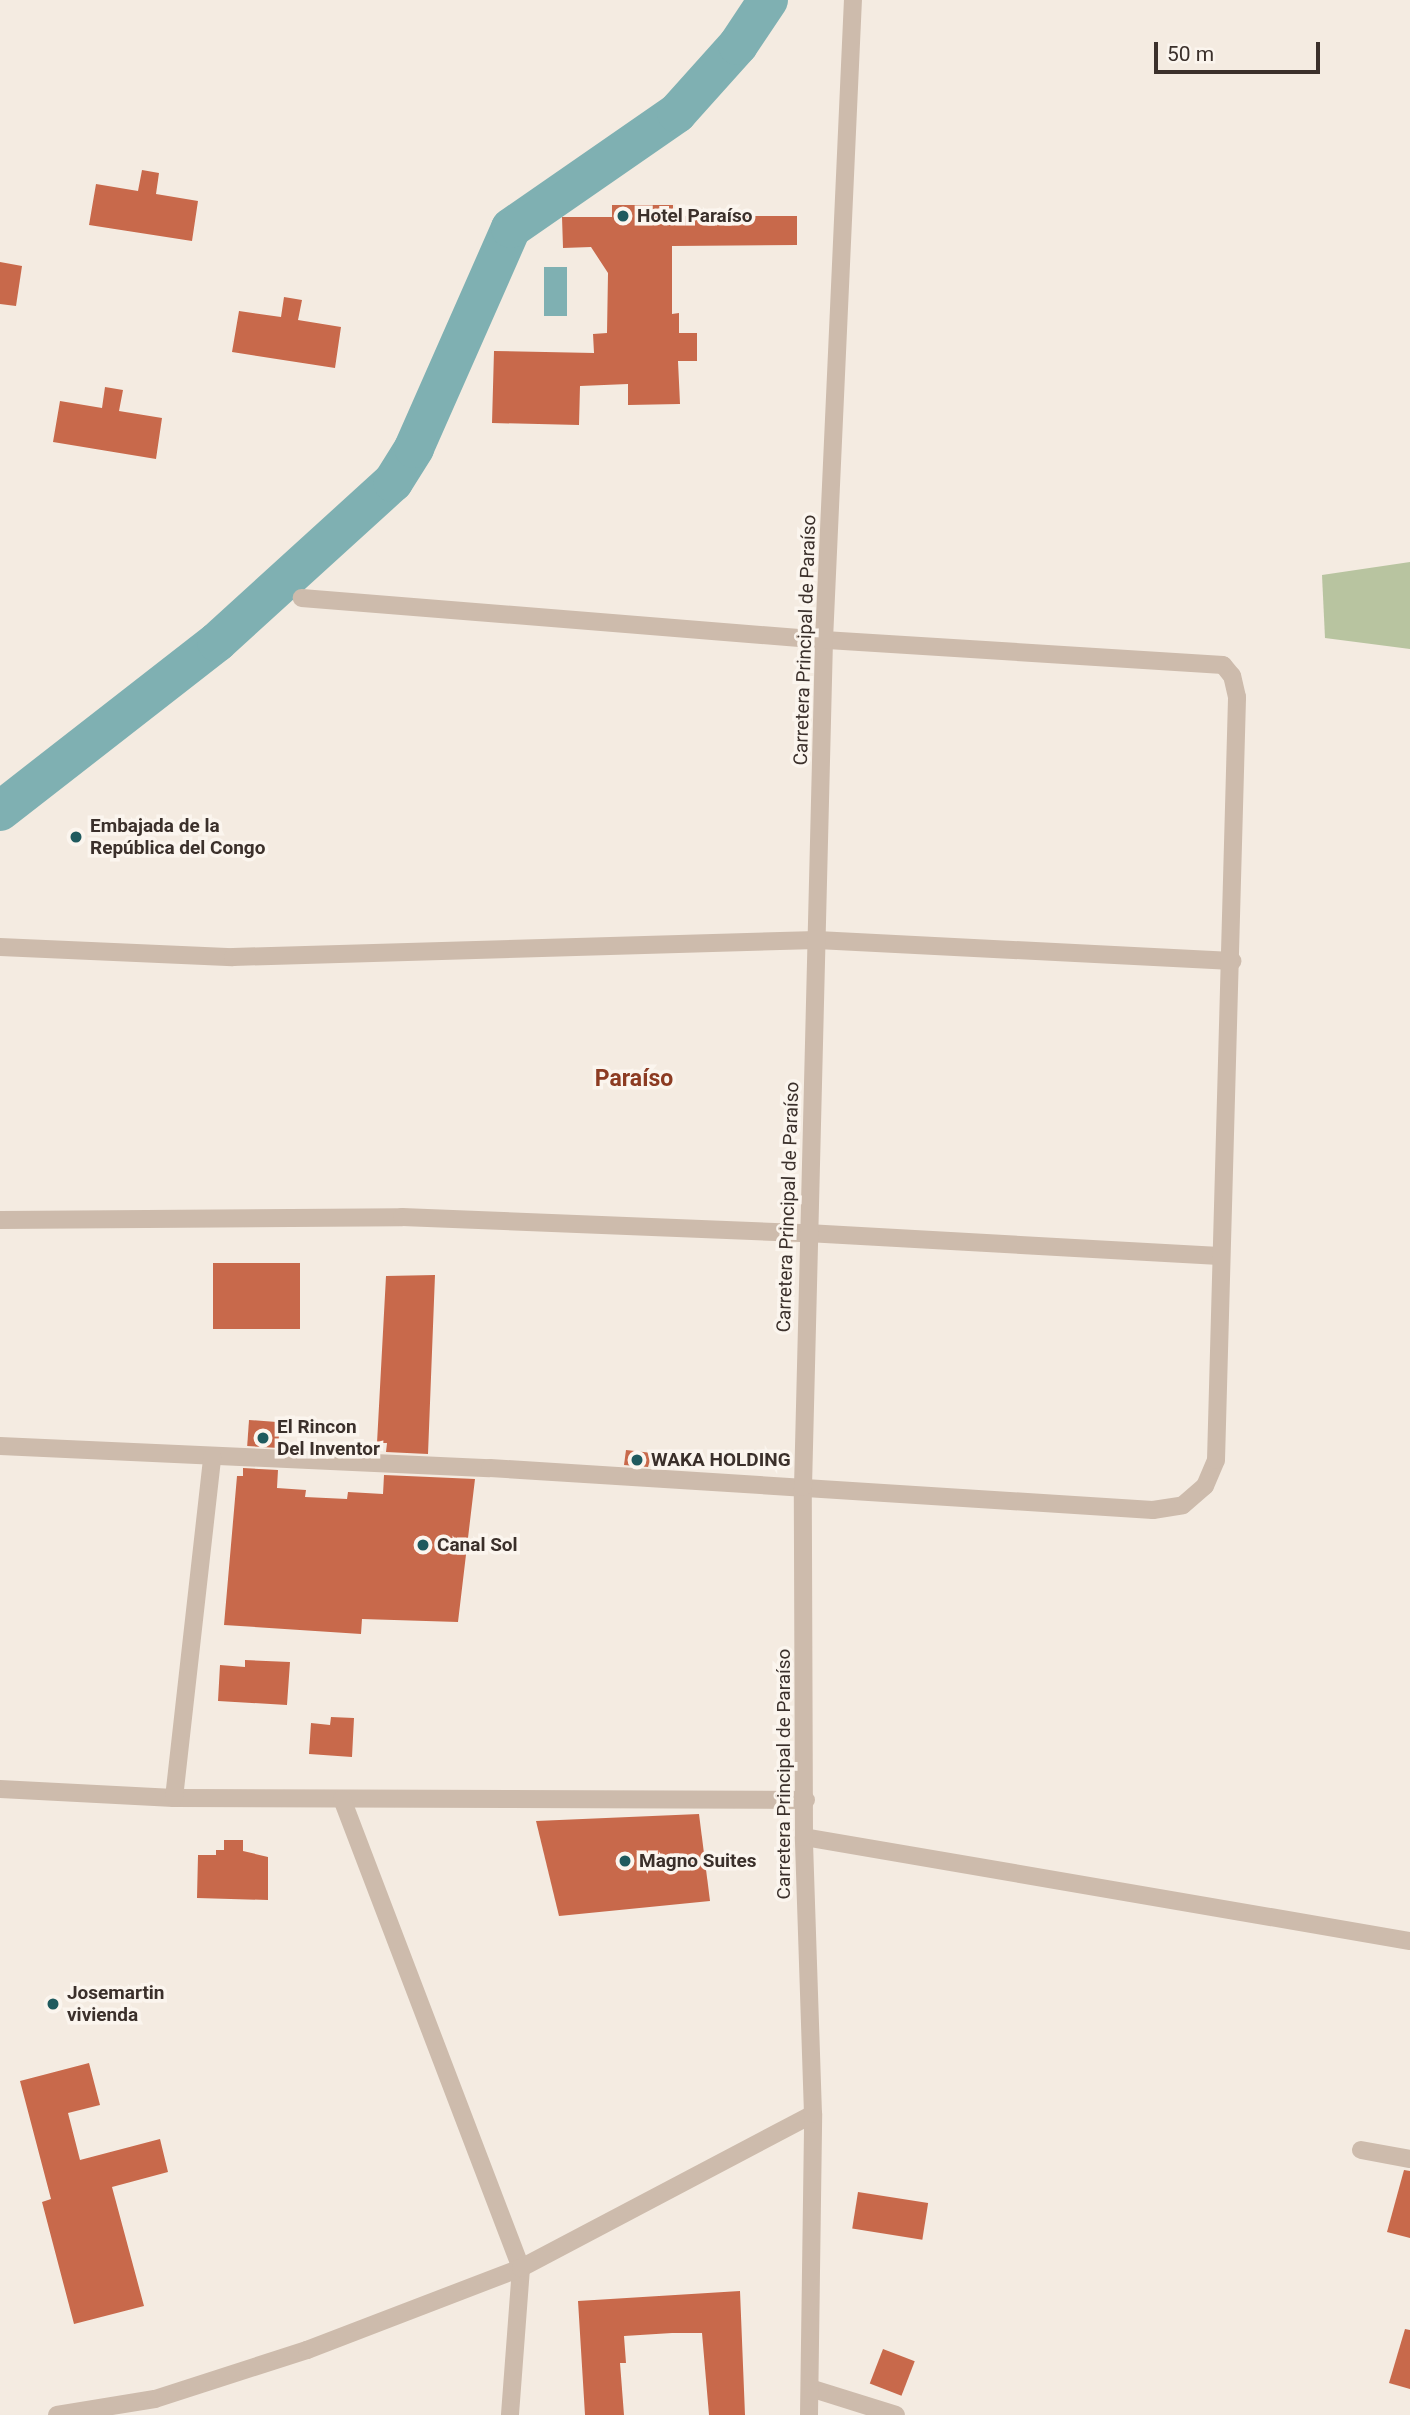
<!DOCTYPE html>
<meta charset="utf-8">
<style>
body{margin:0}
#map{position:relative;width:1410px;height:2415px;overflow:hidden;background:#f4ebe1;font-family:Roboto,sans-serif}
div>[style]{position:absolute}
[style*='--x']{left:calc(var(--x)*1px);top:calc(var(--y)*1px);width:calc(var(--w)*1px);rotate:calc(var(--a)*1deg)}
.green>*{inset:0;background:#b8c4a0}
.water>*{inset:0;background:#7fb0b2;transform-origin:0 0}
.river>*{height:40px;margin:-20px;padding:0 20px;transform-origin:20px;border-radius:20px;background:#7fb0b2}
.building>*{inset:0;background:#c8694b;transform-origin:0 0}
.minor>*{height:18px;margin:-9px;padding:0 9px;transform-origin:9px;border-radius:9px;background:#cdbbac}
.tertiary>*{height:18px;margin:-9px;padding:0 9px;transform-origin:9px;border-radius:9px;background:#cdbbac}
.dots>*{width:19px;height:19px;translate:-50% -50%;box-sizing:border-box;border:4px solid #fbf5ee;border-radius:50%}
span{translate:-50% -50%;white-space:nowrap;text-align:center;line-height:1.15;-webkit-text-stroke:7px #fbf5ee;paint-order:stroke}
.poi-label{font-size:19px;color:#3b302b;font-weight:700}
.left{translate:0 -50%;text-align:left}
.street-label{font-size:19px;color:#3b302b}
.quarter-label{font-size:23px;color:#8c3b22;font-weight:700}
.scale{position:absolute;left:1154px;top:42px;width:166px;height:32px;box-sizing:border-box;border:4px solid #3b302b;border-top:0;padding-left:9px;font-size:21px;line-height:24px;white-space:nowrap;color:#3b302b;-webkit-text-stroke:5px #fbf5ee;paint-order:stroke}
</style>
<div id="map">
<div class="green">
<div style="clip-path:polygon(1410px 562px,1410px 649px,1325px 638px,1322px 575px)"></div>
</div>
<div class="water">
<div style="left:544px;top:267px;width:23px;height:49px"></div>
</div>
<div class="river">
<div style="--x:0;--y:811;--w:275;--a:-37.9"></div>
<div style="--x:217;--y:642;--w:238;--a:-42.3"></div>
<div style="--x:393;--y:482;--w:40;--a:-58"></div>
<div style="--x:414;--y:448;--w:240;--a:-66.2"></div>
<div style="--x:511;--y:228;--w:202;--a:-34.7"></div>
<div style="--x:677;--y:113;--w:91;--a:-48.1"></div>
<div style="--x:738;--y:45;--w:54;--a:-56.3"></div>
</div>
<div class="building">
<div style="clip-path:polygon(142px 170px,159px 173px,156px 194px,198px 201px,192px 241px,89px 225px,96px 184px,138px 191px)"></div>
<div style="clip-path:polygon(612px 205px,673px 205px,673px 216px,797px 216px,797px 245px,672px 246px,672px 314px,679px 313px,679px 333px,697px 333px,697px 361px,678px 361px,680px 404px,628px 405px,628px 384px,580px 386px,579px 425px,492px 423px,494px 351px,594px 353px,593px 334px,607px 333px,608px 273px,591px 247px,563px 248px,562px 217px,612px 217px)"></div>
<div style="clip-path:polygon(0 262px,22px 266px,16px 306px,0 304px)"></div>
<div style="clip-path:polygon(284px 297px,302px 300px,298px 320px,341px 327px,335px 368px,232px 352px,239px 311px,281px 317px)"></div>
<div style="clip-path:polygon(105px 387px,123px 390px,119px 411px,162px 418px,156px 459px,53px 442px,60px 401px,102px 408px)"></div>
<div style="left:213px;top:1263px;width:87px;height:66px"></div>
<div style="clip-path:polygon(435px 1275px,428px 1454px,386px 1452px,387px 1443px,377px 1443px,386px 1276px)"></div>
<div style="left:249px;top:1420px;width:31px;height:26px;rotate:4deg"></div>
<div style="clip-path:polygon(626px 1450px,652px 1453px,648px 1467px,624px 1465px)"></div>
<div style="clip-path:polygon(243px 1468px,278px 1470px,277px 1488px,306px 1490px,305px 1497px,347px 1499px,348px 1492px,383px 1494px,384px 1475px,475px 1479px,458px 1622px,362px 1619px,361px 1634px,224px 1625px,237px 1476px,243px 1476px)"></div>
<div style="clip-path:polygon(245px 1660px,290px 1662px,287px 1705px,218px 1701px,220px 1665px,245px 1667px)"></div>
<div style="clip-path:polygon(331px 1717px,354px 1718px,352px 1757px,309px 1754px,311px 1723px,330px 1725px)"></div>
<div style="clip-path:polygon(699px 1814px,710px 1901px,559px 1916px,536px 1821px)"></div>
<div style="clip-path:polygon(224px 1840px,243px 1840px,243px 1851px,268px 1857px,268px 1900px,197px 1898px,198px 1855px,216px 1855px,216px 1850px,224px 1850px)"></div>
<div style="clip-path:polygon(89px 2063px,100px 2105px,68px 2113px,80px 2160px,160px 2139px,168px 2172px,112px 2187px,144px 2306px,74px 2324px,42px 2202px,51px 2199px,20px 2081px)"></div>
<div style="clip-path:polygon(1404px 2170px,1410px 2171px,1410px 2238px,1387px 2232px)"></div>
<div style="left:858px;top:2192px;width:71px;height:37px;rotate:9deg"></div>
<div style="clip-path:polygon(740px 2291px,745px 2415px,709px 2415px,702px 2333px,672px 2333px,624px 2336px,626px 2363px,620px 2363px,624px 2415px,585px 2415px,578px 2301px)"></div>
<div style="clip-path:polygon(1405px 2329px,1410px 2330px,1410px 2389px,1389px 2383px)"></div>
<div style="left:883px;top:2349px;width:34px;height:37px;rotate:21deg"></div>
</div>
<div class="minor">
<div style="--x:0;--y:947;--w:233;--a:2.5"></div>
<div style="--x:233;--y:957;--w:584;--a:-1.67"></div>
<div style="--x:817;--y:940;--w:416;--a:2.9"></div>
<div style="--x:807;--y:1233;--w:413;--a:3.2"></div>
<div style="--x:0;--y:1446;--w:490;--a:2.6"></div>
<div style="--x:490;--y:1468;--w:664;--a:3.62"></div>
<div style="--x:1153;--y:1510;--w:30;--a:-9"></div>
<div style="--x:1183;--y:1505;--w:29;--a:-41"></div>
<div style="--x:1205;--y:1486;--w:28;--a:-67"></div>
<div style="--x:1216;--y:1460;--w:763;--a:-88.42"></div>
<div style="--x:1237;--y:697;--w:22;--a:-103"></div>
<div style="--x:1232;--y:676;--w:14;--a:-129"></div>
<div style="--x:1223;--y:665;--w:400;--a:-176.4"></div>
<div style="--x:824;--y:640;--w:524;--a:-175.4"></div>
<div style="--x:0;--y:1789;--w:174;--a:3"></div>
<div style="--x:174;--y:1798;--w:632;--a:0.18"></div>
<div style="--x:174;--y:1798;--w:343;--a:-83.6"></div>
<div style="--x:342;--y:1799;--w:502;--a:69.11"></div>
<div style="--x:521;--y:2268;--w:147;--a:94.3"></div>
<div style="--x:804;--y:1837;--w:615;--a:9.74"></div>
<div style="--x:1361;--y:2150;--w:50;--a:10.4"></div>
<div style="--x:810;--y:2388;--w:90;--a:17.4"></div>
<div style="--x:57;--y:2415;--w:99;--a:-9.3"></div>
<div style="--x:155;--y:2399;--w:160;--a:-17.9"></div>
<div style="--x:307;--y:2350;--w:229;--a:-21"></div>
<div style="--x:521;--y:2268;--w:330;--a:-27.8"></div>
</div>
<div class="tertiary">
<div style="--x:0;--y:1220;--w:402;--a:-0.4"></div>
<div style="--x:402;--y:1217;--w:405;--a:2.3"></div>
<div style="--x:809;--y:2415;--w:301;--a:-89.2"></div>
<div style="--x:813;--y:2114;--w:277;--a:-91.9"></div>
<div style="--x:804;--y:1837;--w:350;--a:-90.2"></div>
<div style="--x:803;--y:1487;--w:847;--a:-88.58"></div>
<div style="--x:824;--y:640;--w:641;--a:-87.41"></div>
</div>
<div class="dots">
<div style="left:623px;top:216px;background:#1f5a5e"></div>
<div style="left:76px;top:837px;background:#1f5a5e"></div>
<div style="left:263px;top:1438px;background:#1f5a5e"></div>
<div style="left:637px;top:1460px;background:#1f5a5e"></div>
<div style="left:423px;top:1545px;background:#1f5a5e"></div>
<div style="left:625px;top:1861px;background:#1f5a5e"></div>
<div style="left:53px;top:2004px;background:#1f5a5e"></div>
</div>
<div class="poi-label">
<span class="left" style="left:637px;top:216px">Hotel Paraíso</span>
<span class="left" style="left:90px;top:837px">Embajada de la<br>República del Congo</span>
<span class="left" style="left:277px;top:1438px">El Rincon<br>Del Inventor</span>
<span class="left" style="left:651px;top:1460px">WAKA HOLDING</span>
<span class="left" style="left:437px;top:1545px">Canal Sol</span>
<span class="left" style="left:639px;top:1861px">Magno Suites</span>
<span class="left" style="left:67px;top:2004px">Josemartin<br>vivienda</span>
</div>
<div class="street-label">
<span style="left:805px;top:640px;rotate:-88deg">Carretera Principal de Paraíso</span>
<span style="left:788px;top:1207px;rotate:-88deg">Carretera Principal de Paraíso</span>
<span style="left:784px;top:1774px;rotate:-90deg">Carretera Principal de Paraíso</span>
</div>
<div class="quarter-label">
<span style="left:634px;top:1079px">Paraíso</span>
</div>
<div class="scale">50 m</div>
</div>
